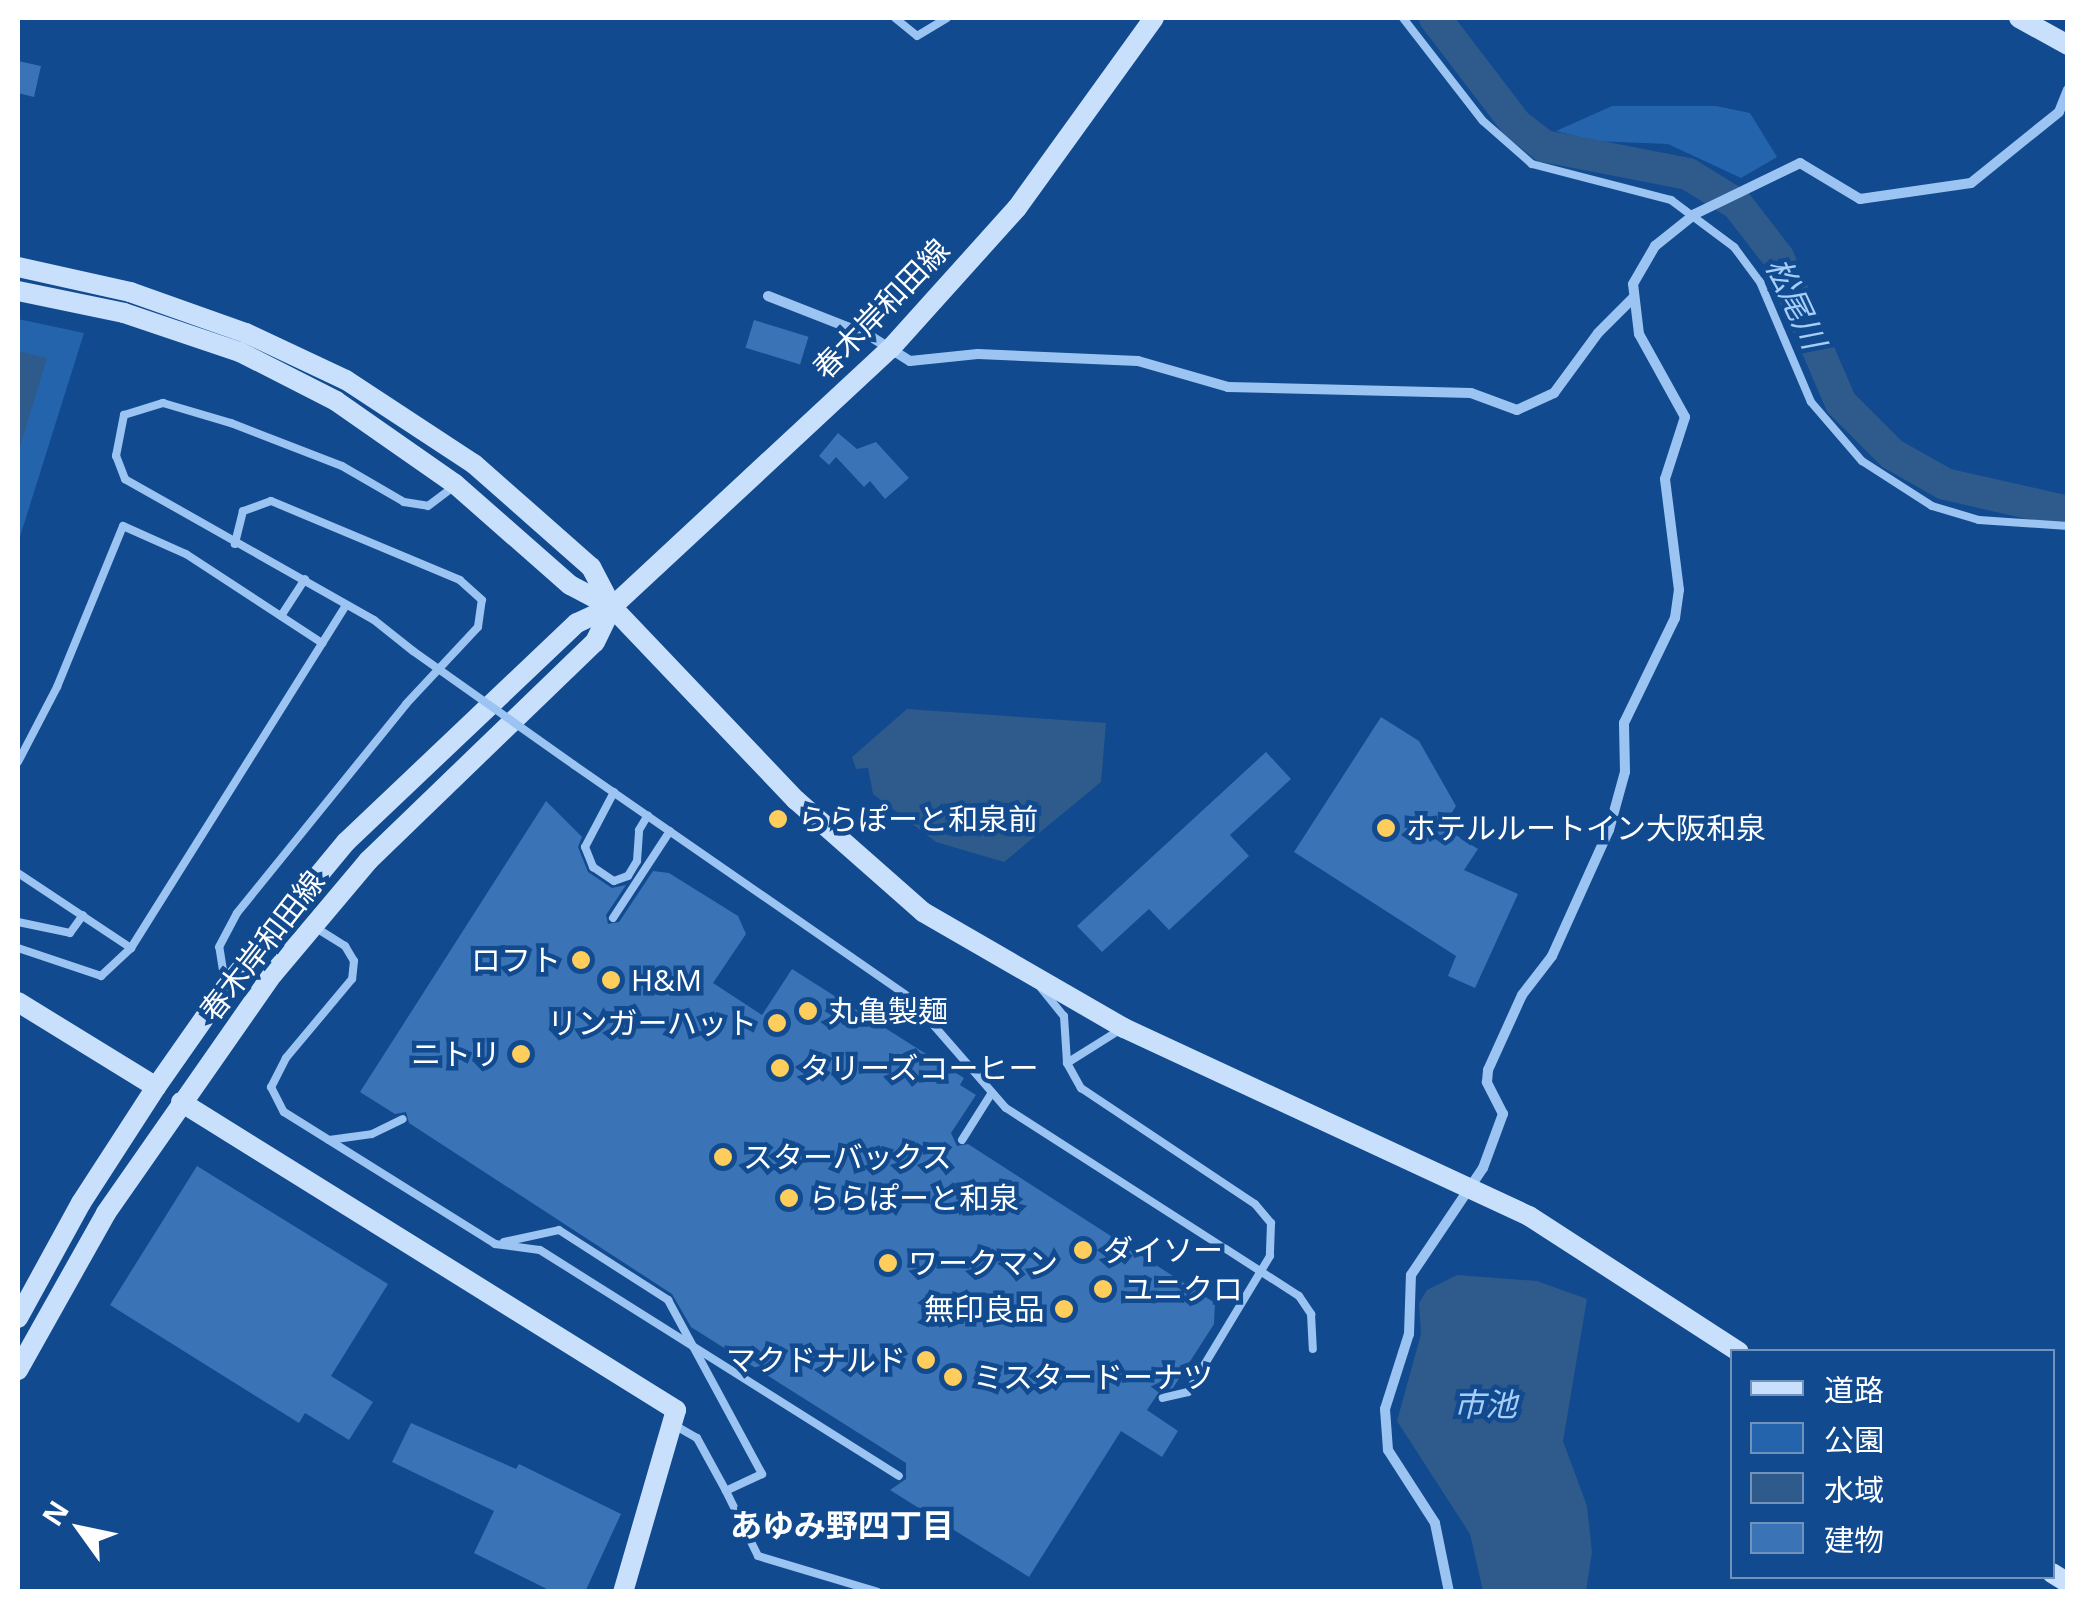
<!DOCTYPE html>
<meta charset="utf-8">
<style>
body{margin:0}
#map{position:relative;width:2085px;height:1609px;overflow:hidden;background:#114a8e;font-family:"Open Sans","Noto Sans JP",sans-serif}
div>[style]{position:absolute}
[style*='--x']{left:calc(var(--x)*1px);top:calc(var(--y)*1px);width:calc(var(--w)*1px);rotate:calc(var(--a)*1deg)}
.green>*{inset:0;background:#2364ad}
.water>*{inset:0;background:#2f5a8c}
.river>*{height:32px;margin:-16px;padding:0 16px;transform-origin:16px;border-radius:16px;background:#2f5a8c}
.building>*{inset:0;background:#3a74b7;transform-origin:0 0}
.lane>*{height:8px;margin:-4px;padding:0 4px;transform-origin:4px;border-radius:4px;background:#9bc4f2}
.street>*{height:10px;margin:-5px;padding:0 5px;transform-origin:5px;border-radius:5px;background:#9bc4f2}
.secondary>*{height:20px;margin:-10px;padding:0 10px;transform-origin:10px;border-radius:10px;background:#c9e0fc}
.lane-bridge>*{height:8px;margin:-4px;padding:0 4px;transform-origin:4px;border-radius:4px;background:#9bc4f2}
.dots>*{width:28px;height:28px;translate:-50% -50%;box-sizing:border-box;border:5px solid #114a8e;border-radius:50%}
span{translate:-50% -50%;white-space:nowrap;text-align:center;line-height:1.15;-webkit-text-stroke:9px #114a8e;paint-order:stroke}
.street-label{font-size:30px;color:#fff}
.poi-label{font-size:30px;color:#fff}
.left{translate:0 -50%;text-align:left}
.right{translate:-100% -50%;text-align:right}
.water-label{font-size:32px;color:#a6cef9;font-style:italic}
.neighbourhood-label{font-size:32px;color:#fff;font-weight:700}
.frame{position:absolute;inset:0;border:20px solid #fff;pointer-events:none}
.legend{position:absolute;left:1730px;top:1349px;width:325px;height:230px;box-sizing:border-box;background:#114a8e;border:2px solid #7092bb;margin:0;padding:12px 18px;list-style:none;font-size:30px;color:#fff}
.legend li{display:flex;align-items:center;gap:20px;height:50px}
.legend b{width:50px;border:2px solid #7092bb}
.north{position:absolute;left:30px;top:1479px;width:100px;height:100px;-webkit-text-stroke:8px #114a8e;paint-order:stroke;rotate:303deg;font-size:28px;font-weight:700;line-height:40px;text-align:center;color:#fff}
.north::after{content:'';display:block;margin:auto;width:35px;height:45px;background:#fff;clip-path:polygon(50% 0,100% 100%,50% 72%,0 100%)}
</style>
<div id="map">
<div class="green">
<div style="clip-path:polygon(1612px 106px,1716px 106px,1750px 113px,1777px 157px,1741px 178px,1668px 144px,1595px 141px,1556px 131px)"></div>
<div style="clip-path:polygon(18px 319px,84px 333px,18px 543px)"></div>
</div>
<div class="water">
<div style="clip-path:polygon(18px 351px,47px 358px,18px 453px)"></div>
<div style="clip-path:polygon(907px 709px,1106px 723px,1101px 782px,1004px 862px,936px 842px,873px 794px,868px 768px,856px 769px,852px 757px)"></div>
<div style="clip-path:polygon(1457px 1275px,1537px 1281px,1587px 1299px,1563px 1441px,1587px 1506px,1592px 1552px,1586px 1591px,1483px 1591px,1470px 1534px,1397px 1421px,1421px 1334px,1419px 1303px,1427px 1290px)"></div>
</div>
<div class="river">
<div style="--x:1435;--y:18;--w:133;--a:52.6"></div>
<div style="--x:1516;--y:124;--w:36;--a:38"></div>
<div style="--x:1544;--y:146;--w:147;--a:11"></div>
<div style="--x:1688;--y:174;--w:57;--a:31.5"></div>
<div style="--x:1737;--y:204;--w:67;--a:52.3"></div>
<div style="--x:1778;--y:257;--w:159;--a:66.7"></div>
<div style="--x:1841;--y:403;--w:72;--a:45"></div>
<div style="--x:1892;--y:454;--w:61;--a:29.5"></div>
<div style="--x:1945;--y:484;--w:126;--a:12.8"></div>
</div>
<div class="building">
<div style="clip-path:polygon(18px 61px,41px 66px,34px 97px,18px 93px)"></div>
<div style="left:754px;top:320px;width:57px;height:29px;rotate:17deg"></div>
<div style="clip-path:polygon(838px 433px,857px 449px,876px 442px,909px 478px,885px 499px,870px 481px,864px 487px,836px 457px,829px 465px,819px 456px)"></div>
<div style="clip-path:polygon(1381px 717px,1419px 741px,1456px 806px,1443px 827px,1478px 849px,1464px 870px,1518px 894px,1475px 988px,1448px 976px,1456px 956px,1294px 852px)"></div>
<div style="clip-path:polygon(1266px 752px,1291px 779px,1230px 835px,1249px 856px,1169px 930px,1149px 909px,1102px 952px,1077px 926px)"></div>
<div style="clip-path:polygon(546px 801px,582px 837px,578px 847px,588px 872px,612px 888px,626px 885px,606px 915px,608px 924px,619px 922px,653px 871px,669px 873px,738px 916px,746px 934px,713px 983px,762px 1015px,792px 969px,964px 1078px,960px 1085px,976px 1095px,951px 1133px,957px 1146px,968px 1144px,1215px 1303px,1214px 1324px,1173px 1388px,1159px 1392px,1147px 1410px,1178px 1431px,1162px 1457px,1121px 1431px,1029px 1577px,890px 1490px,906px 1479px,906px 1463px,691px 1327px,672px 1294px,409px 1123px,406px 1112px,395px 1114px,360px 1092px)"></div>
<div style="clip-path:polygon(197px 1166px,388px 1284px,331px 1376px,373px 1402px,349px 1440px,305px 1413px,299px 1423px,110px 1305px)"></div>
<div style="clip-path:polygon(411px 1423px,516px 1469px,519px 1464px,621px 1514px,585px 1592px,553px 1592px,474px 1553px,494px 1511px,392px 1462px)"></div>
</div>
<div class="lane">
<div style="--x:895;--y:18;--w:28;--a:39"></div>
<div style="--x:917;--y:36;--w:35;--a:-31"></div>
<div style="--x:1403;--y:18;--w:130;--a:52.2"></div>
<div style="--x:1483;--y:121;--w:65;--a:41.3"></div>
<div style="--x:1532;--y:164;--w:144;--a:14.5"></div>
<div style="--x:1671;--y:200;--w:79;--a:36.7"></div>
<div style="--x:1734;--y:247;--w:44;--a:53.4"></div>
<div style="--x:1760;--y:282;--w:130;--a:67"></div>
<div style="--x:1811;--y:402;--w:78;--a:49.2"></div>
<div style="--x:1862;--y:461;--w:83;--a:32.7"></div>
<div style="--x:1932;--y:506;--w:49;--a:16.6"></div>
<div style="--x:1979;--y:520;--w:89;--a:3.9"></div>
<div style="--x:281;--y:616;--w:44;--a:-57"></div>
<div style="--x:413;--y:651;--w:50;--a:-141.5"></div>
<div style="--x:374;--y:620;--w:286;--a:-150.5"></div>
<div style="--x:125;--y:479;--w:25;--a:-111"></div>
<div style="--x:116;--y:456;--w:42;--a:-79"></div>
<div style="--x:124;--y:415;--w:41;--a:-17.1"></div>
<div style="--x:163;--y:403;--w:71;--a:16.4"></div>
<div style="--x:231;--y:423;--w:119;--a:21.2"></div>
<div style="--x:342;--y:466;--w:72;--a:30.1"></div>
<div style="--x:404;--y:502;--w:24;--a:9"></div>
<div style="--x:428;--y:506;--w:31;--a:-37"></div>
<div style="--x:18;--y:762;--w:85;--a:-62.5"></div>
<div style="--x:57;--y:687;--w:174;--a:-67.7"></div>
<div style="--x:123;--y:526;--w:69;--a:24"></div>
<div style="--x:186;--y:554;--w:163;--a:33.2"></div>
<div style="--x:574;--y:765;--w:407;--a:34.7"></div>
<div style="--x:909;--y:997;--w:147;--a:48.9"></div>
<div style="--x:1006;--y:1108;--w:261;--a:32.7"></div>
<div style="--x:614;--y:792;--w:62;--a:117.8"></div>
<div style="--x:585;--y:847;--w:22;--a:68"></div>
<div style="--x:593;--y:867;--w:25;--a:34"></div>
<div style="--x:614;--y:881;--w:15;--a:-20"></div>
<div style="--x:628;--y:876;--w:17;--a:-59"></div>
<div style="--x:637;--y:861;--w:31;--a:-86"></div>
<div style="--x:639;--y:830;--w:17;--a:-59"></div>
<div style="--x:18;--y:873;--w:136;--a:33.6"></div>
<div style="--x:131;--y:948;--w:405;--a:-57.9"></div>
<div style="--x:613;--y:918;--w:104;--a:-56.8"></div>
<div style="--x:18;--y:922;--w:53;--a:11.9"></div>
<div style="--x:70;--y:933;--w:22;--a:-54"></div>
<div style="--x:313;--y:926;--w:38;--a:32"></div>
<div style="--x:345;--y:946;--w:17;--a:59"></div>
<div style="--x:354;--y:961;--w:18;--a:96"></div>
<div style="--x:352;--y:979;--w:103;--a:129.9"></div>
<div style="--x:286;--y:1058;--w:33;--a:117"></div>
<div style="--x:271;--y:1087;--w:28;--a:63"></div>
<div style="--x:284;--y:1112;--w:249;--a:32"></div>
<div style="--x:495;--y:1244;--w:45;--a:7.6"></div>
<div style="--x:540;--y:1250;--w:424;--a:32.2"></div>
<div style="--x:18;--y:948;--w:88;--a:18.6"></div>
<div style="--x:101;--y:976;--w:41;--a:-43"></div>
<div style="--x:225;--y:983;--w:36;--a:-99"></div>
<div style="--x:219;--y:947;--w:38;--a:-62"></div>
<div style="--x:237;--y:913;--w:269;--a:-51"></div>
<div style="--x:406;--y:704;--w:105;--a:-46.9"></div>
<div style="--x:478;--y:627;--w:27;--a:-82"></div>
<div style="--x:482;--y:600;--w:30;--a:-138"></div>
<div style="--x:460;--y:580;--w:205;--a:-157.3"></div>
<div style="--x:271;--y:501;--w:30;--a:160"></div>
<div style="--x:243;--y:511;--w:34;--a:104"></div>
<div style="--x:1041;--y:988;--w:36;--a:51"></div>
<div style="--x:1064;--y:1016;--w:47;--a:86.3"></div>
<div style="--x:1067;--y:1063;--w:29;--a:61"></div>
<div style="--x:1081;--y:1088;--w:209;--a:33.7"></div>
<div style="--x:1255;--y:1204;--w:25;--a:50"></div>
<div style="--x:1271;--y:1223;--w:33;--a:92"></div>
<div style="--x:1270;--y:1256;--w:159;--a:121.1"></div>
<div style="--x:1188;--y:1392;--w:26;--a:167"></div>
<div style="--x:1067;--y:1063;--w:60;--a:-32.1"></div>
<div style="--x:329;--y:1140;--w:43;--a:-7.9"></div>
<div style="--x:372;--y:1134;--w:34;--a:-26"></div>
<div style="--x:962;--y:1140;--w:54;--a:-57.8"></div>
<div style="--x:504;--y:1242;--w:56;--a:-12.3"></div>
<div style="--x:559;--y:1230;--w:130;--a:32.7"></div>
<div style="--x:668;--y:1300;--w:198;--a:61.6"></div>
<div style="--x:762;--y:1474;--w:40;--a:155"></div>
<div style="--x:726;--y:1491;--w:72;--a:63.8"></div>
<div style="--x:758;--y:1556;--w:125;--a:16.7"></div>
<div style="--x:1299;--y:1296;--w:22;--a:56"></div>
<div style="--x:1311;--y:1314;--w:35;--a:87"></div>
<div style="--x:676;--y:1426;--w:24;--a:30"></div>
<div style="--x:697;--y:1438;--w:60;--a:61.3"></div>
</div>
<div class="street">
<div style="--x:768;--y:296;--w:110;--a:21.4"></div>
<div style="--x:870;--y:336;--w:47;--a:32"></div>
<div style="--x:910;--y:361;--w:68;--a:-5.9"></div>
<div style="--x:978;--y:354;--w:160;--a:2.5"></div>
<div style="--x:1138;--y:361;--w:94;--a:16.1"></div>
<div style="--x:1228;--y:387;--w:243;--a:1.4"></div>
<div style="--x:1471;--y:393;--w:49;--a:20.3"></div>
<div style="--x:1517;--y:410;--w:41;--a:-24.7"></div>
<div style="--x:1554;--y:393;--w:74;--a:-53.7"></div>
<div style="--x:1598;--y:333;--w:49;--a:-45"></div>
<div style="--x:1449;--y:1592;--w:70;--a:-101.5"></div>
<div style="--x:1435;--y:1523;--w:87;--a:-122.8"></div>
<div style="--x:1388;--y:1450;--w:41;--a:-94.2"></div>
<div style="--x:1385;--y:1409;--w:79;--a:-72.3"></div>
<div style="--x:1409;--y:1334;--w:59;--a:-88.1"></div>
<div style="--x:1411;--y:1275;--w:129;--a:-56.1"></div>
<div style="--x:1483;--y:1168;--w:58;--a:-69.7"></div>
<div style="--x:1503;--y:1114;--w:36;--a:-117"></div>
<div style="--x:1487;--y:1082;--w:12;--a:-85"></div>
<div style="--x:1488;--y:1070;--w:82;--a:-65.6"></div>
<div style="--x:1522;--y:995;--w:49;--a:-52.4"></div>
<div style="--x:1552;--y:956;--w:138;--a:-65.7"></div>
<div style="--x:1609;--y:830;--w:60;--a:-74.6"></div>
<div style="--x:1625;--y:772;--w:49;--a:-91.2"></div>
<div style="--x:1624;--y:723;--w:117;--a:-64.1"></div>
<div style="--x:1675;--y:618;--w:28;--a:-82"></div>
<div style="--x:1679;--y:590;--w:112;--a:-97.2"></div>
<div style="--x:1665;--y:479;--w:65;--a:-72.1"></div>
<div style="--x:1685;--y:417;--w:95;--a:-119"></div>
<div style="--x:1639;--y:334;--w:50;--a:-96.8"></div>
<div style="--x:1633;--y:284;--w:44;--a:-59.9"></div>
<div style="--x:1655;--y:246;--w:51;--a:-38.7"></div>
<div style="--x:1695;--y:214;--w:117;--a:-25.9"></div>
<div style="--x:1800;--y:163;--w:70;--a:31"></div>
<div style="--x:1860;--y:199;--w:112;--a:-8.2"></div>
<div style="--x:1971;--y:183;--w:113;--a:-38.9"></div>
<div style="--x:2059;--y:112;--w:24;--a:-68"></div>
</div>
<div class="secondary">
<div style="--x:2019;--y:18;--w:56;--a:28.9"></div>
<div style="--x:18;--y:267;--w:115;--a:12.6"></div>
<div style="--x:130;--y:292;--w:123;--a:19.5"></div>
<div style="--x:246;--y:333;--w:110;--a:25.2"></div>
<div style="--x:346;--y:380;--w:153;--a:33.3"></div>
<div style="--x:474;--y:464;--w:156;--a:41.4"></div>
<div style="--x:591;--y:567;--w:45;--a:62.3"></div>
<div style="--x:18;--y:291;--w:108;--a:11.7"></div>
<div style="--x:124;--y:313;--w:122;--a:18.6"></div>
<div style="--x:240;--y:352;--w:108;--a:27"></div>
<div style="--x:336;--y:401;--w:145;--a:34.9"></div>
<div style="--x:455;--y:484;--w:153;--a:41.3"></div>
<div style="--x:570;--y:585;--w:47;--a:27.6"></div>
<div style="--x:612;--y:607;--w:267;--a:46.4"></div>
<div style="--x:796;--y:800;--w:169;--a:41.4"></div>
<div style="--x:923;--y:912;--w:232;--a:30"></div>
<div style="--x:1124;--y:1028;--w:447;--a:24.9"></div>
<div style="--x:1529;--y:1216;--w:250;--a:32.9"></div>
<div style="--x:18;--y:1002;--w:162;--a:31.6"></div>
<div style="--x:181;--y:1102;--w:583;--a:31.89"></div>
<div style="--x:676;--y:1410;--w:190;--a:106.2"></div>
<div style="--x:18;--y:1318;--w:131;--a:-61.3"></div>
<div style="--x:81;--y:1203;--w:138;--a:-57.1"></div>
<div style="--x:156;--y:1087;--w:122;--a:-55"></div>
<div style="--x:226;--y:987;--w:188;--a:-50.4"></div>
<div style="--x:346;--y:842;--w:318;--a:-43.5"></div>
<div style="--x:577;--y:623;--w:38;--a:-25"></div>
<div style="--x:612;--y:607;--w:379;--a:-42.9"></div>
<div style="--x:890;--y:349;--w:190;--a:-48"></div>
<div style="--x:1017;--y:208;--w:234;--a:-54.2"></div>
<div style="--x:18;--y:1370;--w:180;--a:-60.7"></div>
<div style="--x:106;--y:1213;--w:292;--a:-55.1"></div>
<div style="--x:273;--y:974;--w:148;--a:-49.9"></div>
<div style="--x:368;--y:861;--w:315;--a:-44"></div>
<div style="--x:595;--y:642;--w:39;--a:-64"></div>
<div style="--x:2052;--y:1573;--w:19;--a:32"></div>
</div>
<div class="lane-bridge">
<div style="--x:413;--y:651;--w:197;--a:35.3"></div>
<div style="--x:1226;--y:1249;--w:87;--a:32.8"></div>
</div>
<div class="dots">
<div style="left:778px;top:819px;background:#ffcd5b"></div>
<div style="left:1386px;top:828px;background:#ffcd5b"></div>
<div style="left:581px;top:960px;background:#ffcd5b"></div>
<div style="left:611px;top:980px;background:#ffcd5b"></div>
<div style="left:808px;top:1011px;background:#ffcd5b"></div>
<div style="left:777px;top:1023px;background:#ffcd5b"></div>
<div style="left:521px;top:1054px;background:#ffcd5b"></div>
<div style="left:780px;top:1068px;background:#ffcd5b"></div>
<div style="left:723px;top:1157px;background:#ffcd5b"></div>
<div style="left:789px;top:1198px;background:#ffcd5b"></div>
<div style="left:1083px;top:1250px;background:#ffcd5b"></div>
<div style="left:888px;top:1263px;background:#ffcd5b"></div>
<div style="left:1103px;top:1289px;background:#ffcd5b"></div>
<div style="left:1064px;top:1309px;background:#ffcd5b"></div>
<div style="left:926px;top:1360px;background:#ffcd5b"></div>
<div style="left:953px;top:1377px;background:#ffcd5b"></div>
</div>
<div class="street-label">
<span style="left:881px;top:309px;rotate:-46deg">春木岸和田線</span>
<span style="left:262px;top:946px;rotate:-52deg">春木岸和田線</span>
</div>
<div class="poi-label">
<span class="left" style="left:798px;top:819px">ららぽーと和泉前</span>
<span class="left" style="left:1406px;top:828px">ホテルルートイン大阪和泉</span>
<span class="right" style="left:561px;top:960px">ロフト</span>
<span class="left" style="left:631px;top:980px">H&amp;M</span>
<span class="left" style="left:828px;top:1011px">丸亀製麺</span>
<span class="right" style="left:757px;top:1023px">リンガーハット</span>
<span class="right" style="left:501px;top:1054px">ニトリ</span>
<span class="left" style="left:800px;top:1068px">タリーズコーヒー</span>
<span class="left" style="left:743px;top:1157px">スターバックス</span>
<span class="left" style="left:809px;top:1198px">ららぽーと和泉</span>
<span class="left" style="left:1103px;top:1250px">ダイソー</span>
<span class="left" style="left:908px;top:1263px">ワークマン</span>
<span class="left" style="left:1123px;top:1289px">ユニクロ</span>
<span class="right" style="left:1044px;top:1309px">無印良品</span>
<span class="right" style="left:906px;top:1360px">マクドナルド</span>
<span class="left" style="left:973px;top:1377px">ミスタードーナツ</span>
</div>
<div class="water-label">
<span style="left:1796px;top:303px;rotate:65deg">松尾川</span>
<span style="left:1485px;top:1404px">市池</span>
</div>
<div class="neighbourhood-label">
<span style="left:842px;top:1525px">あゆみ野四丁目</span>
</div>
<div class="frame"></div>
<ul class="legend">
<li><b style="height:12px;background:#c9e0fc"></b>道路</li>
<li><b style="height:28px;background:#2364ad"></b>公園</li>
<li><b style="height:28px;background:#2f5a8c"></b>水域</li>
<li><b style="height:28px;background:#3a74b7"></b>建物</li>
</ul>
<div class="north">N</div>
</div>
